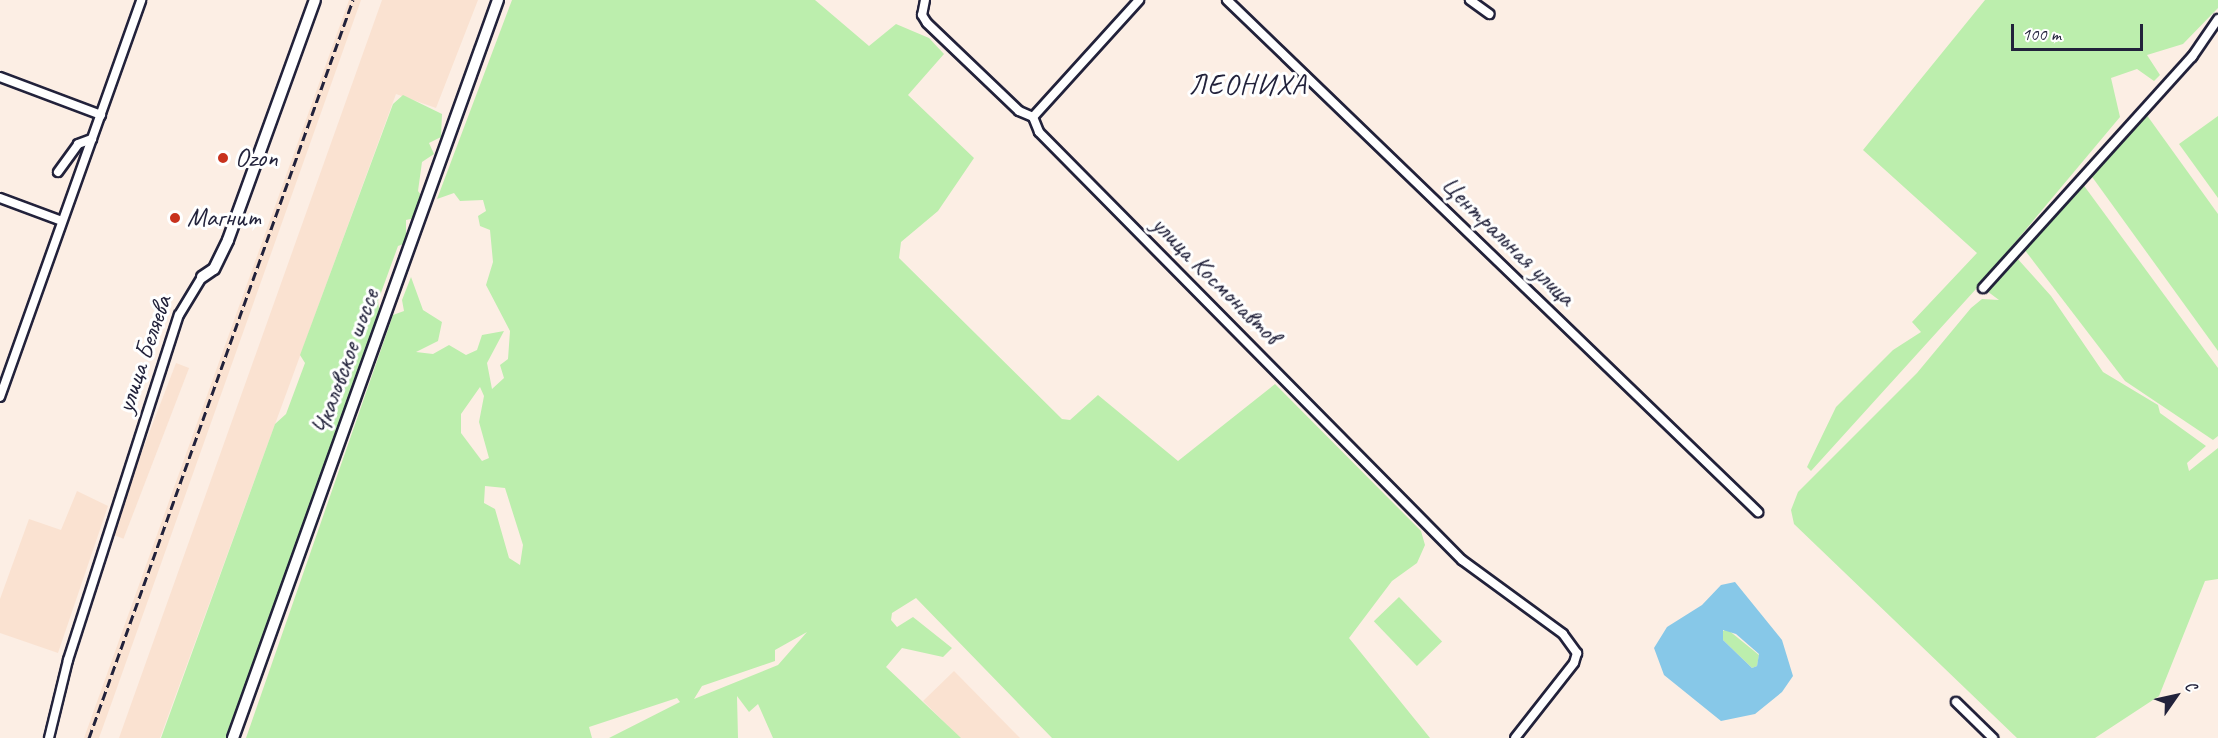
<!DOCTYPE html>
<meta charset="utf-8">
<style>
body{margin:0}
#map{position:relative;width:2218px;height:738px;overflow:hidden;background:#fceee4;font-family:Caveat,sans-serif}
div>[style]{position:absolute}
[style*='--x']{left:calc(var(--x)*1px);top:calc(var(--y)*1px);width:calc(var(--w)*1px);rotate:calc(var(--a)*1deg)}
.built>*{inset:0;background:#fae2d1;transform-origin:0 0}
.green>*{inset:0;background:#bceead;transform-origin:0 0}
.water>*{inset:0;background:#87c8e8}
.roads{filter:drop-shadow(2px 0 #22223b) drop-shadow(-2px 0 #22223b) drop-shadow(0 2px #22223b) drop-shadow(0 -2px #22223b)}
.street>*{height:8px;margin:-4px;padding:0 4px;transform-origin:4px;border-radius:4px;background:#fff}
.secondary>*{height:10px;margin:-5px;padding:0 5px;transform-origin:5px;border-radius:5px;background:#fff}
.rail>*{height:3px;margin-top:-1.5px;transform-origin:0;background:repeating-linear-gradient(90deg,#22223b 0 9px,transparent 0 13.5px)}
.dots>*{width:16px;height:16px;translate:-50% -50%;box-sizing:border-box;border:3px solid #fff;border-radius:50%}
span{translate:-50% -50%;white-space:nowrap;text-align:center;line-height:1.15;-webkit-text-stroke:6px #fff;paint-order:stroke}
.poi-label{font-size:26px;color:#22223b}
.left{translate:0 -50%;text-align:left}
.street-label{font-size:26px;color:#22223b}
.quarter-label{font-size:28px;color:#22223b;letter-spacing:1.5px}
.north{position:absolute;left:2146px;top:666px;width:60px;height:60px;-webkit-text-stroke:4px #fff;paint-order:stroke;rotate:56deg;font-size:16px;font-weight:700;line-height:24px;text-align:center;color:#22223b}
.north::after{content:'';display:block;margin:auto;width:21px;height:27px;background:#22223b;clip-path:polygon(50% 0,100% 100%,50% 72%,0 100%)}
.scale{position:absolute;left:2011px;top:24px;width:132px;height:27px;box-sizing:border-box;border:3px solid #22223b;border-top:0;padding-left:8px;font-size:18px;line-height:21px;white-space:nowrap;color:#22223b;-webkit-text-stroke:4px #fff;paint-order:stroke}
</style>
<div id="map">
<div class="built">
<div style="clip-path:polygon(349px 0,361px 0,113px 699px,99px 738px,84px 738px)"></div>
<div style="clip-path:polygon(382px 0,478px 0,436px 108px,396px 94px,160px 738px,119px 738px)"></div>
<div style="left:176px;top:363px;width:14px;height:183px;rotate:21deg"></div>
<div style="clip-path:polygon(77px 491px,108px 506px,58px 653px,0 633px,0 599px,29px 519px,61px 530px)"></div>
<div style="clip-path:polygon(954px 671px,1020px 738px,960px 738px,923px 701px)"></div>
</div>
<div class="green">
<div style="clip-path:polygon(evenodd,512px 0,815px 0,869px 46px,896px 24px,929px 38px,944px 54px,908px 95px,974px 158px,938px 211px,901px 242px,899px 258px,1062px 419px,1070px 420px,1098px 395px,1178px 461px,1275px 384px,1421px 531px,1425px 545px,1417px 563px,1392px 581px,1349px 638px,1430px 738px,1052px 738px,916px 598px,892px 613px,891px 620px,897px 627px,913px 617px,952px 648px,943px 657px,902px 648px,886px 667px,961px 738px,773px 738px,758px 704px,749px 712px,737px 696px,738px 738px,609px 738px,680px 702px,677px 698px,589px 727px,592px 738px,246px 738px,393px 315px,404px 311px,402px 300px,411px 277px,423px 310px,442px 322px,438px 341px,416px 352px,433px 354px,449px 345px,466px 355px,477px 350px,482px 335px,504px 331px,487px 363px,492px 389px,504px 378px,500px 365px,508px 359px,510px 331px,486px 285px,493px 262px,490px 230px,480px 226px,478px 216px,486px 211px,483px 200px,460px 201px,454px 193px,437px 199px,512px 0,480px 387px,484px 396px,479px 422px,489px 458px,482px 461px,461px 433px,461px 414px,480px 387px,512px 0,485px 486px,505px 488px,523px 545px,520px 565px,509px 558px,495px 509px,484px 503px,485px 486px,512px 0,807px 632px,778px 665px,694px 699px,702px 686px,775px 661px,775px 650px,807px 632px)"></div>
<div style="clip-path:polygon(1985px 0,2218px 0,2218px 8px,2183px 44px,2147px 55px,2160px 75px,2154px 81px,2137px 69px,2111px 78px,2120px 117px,1976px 289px,1811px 471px,1807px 467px,1836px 407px,1893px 350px,1921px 332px,1912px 322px,1977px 253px,1863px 150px)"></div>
<div style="clip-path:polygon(403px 95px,442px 114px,441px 137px,429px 143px,434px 154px,422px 162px,418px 191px,423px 198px,415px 218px,406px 220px,406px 243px,398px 246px,378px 301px,380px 316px,229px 738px,161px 738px,275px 424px,286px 414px,305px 363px,300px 355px,393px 104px)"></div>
<div style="clip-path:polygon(2146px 114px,2218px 214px,2218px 351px,2090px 174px)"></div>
<div style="clip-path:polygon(2218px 116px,2218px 198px,2179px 144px)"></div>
<div style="clip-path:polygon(2082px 183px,2218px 368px,2218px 436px,2213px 440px,2125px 381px,2024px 249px)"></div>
<div style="clip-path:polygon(2016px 257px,2051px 296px,2103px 372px,2158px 405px,2160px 413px,2206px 446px,2187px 463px,2189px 471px,2218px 448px,2218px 579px,2205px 581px,2159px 696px,2095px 738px,2017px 738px,1794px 524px,1791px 510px,1798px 492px,1917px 373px,1971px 308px,1982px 299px,1999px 300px,1987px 291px)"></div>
<div style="left:1399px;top:597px;width:62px;height:35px;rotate:46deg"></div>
<div style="clip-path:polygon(1727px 629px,1759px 655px,1757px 666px,1752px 668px,1723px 640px,1721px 632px)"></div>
</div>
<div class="water">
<div style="clip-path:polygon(evenodd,1735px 582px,1782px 640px,1793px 676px,1782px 692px,1755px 714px,1721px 721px,1664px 675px,1654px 648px,1667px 627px,1702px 605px,1721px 585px,1735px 582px,1723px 630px,1736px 634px,1759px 654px,1757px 666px,1752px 668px,1723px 640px,1723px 630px)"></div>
</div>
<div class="roads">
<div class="street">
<div style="--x:925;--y:0;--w:15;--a:101"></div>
<div style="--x:922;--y:15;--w:9;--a:58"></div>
<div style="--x:927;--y:23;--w:127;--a:43.7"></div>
<div style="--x:1019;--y:111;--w:15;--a:23"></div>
<div style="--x:1227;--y:0;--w:738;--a:43.96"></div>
<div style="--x:1470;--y:0;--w:24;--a:36"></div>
<div style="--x:0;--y:77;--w:108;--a:20.6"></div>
<div style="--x:1033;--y:117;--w:16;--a:68"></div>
<div style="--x:1039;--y:132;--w:602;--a:45.34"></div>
<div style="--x:1462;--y:560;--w:125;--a:36.2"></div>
<div style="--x:1563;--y:634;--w:24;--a:54"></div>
<div style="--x:1577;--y:653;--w:10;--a:107"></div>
<div style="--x:1574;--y:663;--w:95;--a:128.2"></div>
<div style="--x:1033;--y:117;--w:158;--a:-47.8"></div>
<div style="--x:58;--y:172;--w:34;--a:-54"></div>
<div style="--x:78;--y:144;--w:15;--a:-20"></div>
<div style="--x:0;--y:198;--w:66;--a:20.4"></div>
<div style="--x:1983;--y:288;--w:312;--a:-47.9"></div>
<div style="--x:2192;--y:57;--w:46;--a:-55.6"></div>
<div style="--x:0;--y:397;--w:421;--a:-70.4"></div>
<div style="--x:1956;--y:702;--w:52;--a:44.2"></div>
<div style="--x:49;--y:738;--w:80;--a:-76.3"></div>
<div style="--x:68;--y:660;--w:362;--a:-72.2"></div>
<div style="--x:179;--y:315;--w:44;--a:-58.8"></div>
</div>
<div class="secondary">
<div style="--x:202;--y:277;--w:14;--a:-34"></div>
<div style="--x:214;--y:269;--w:32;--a:-64"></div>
<div style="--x:228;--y:240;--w:255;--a:-70.1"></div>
<div style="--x:233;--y:738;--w:784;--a:-70.25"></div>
</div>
</div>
<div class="rail">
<div style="--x:89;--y:738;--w:784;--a:-70.32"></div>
</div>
<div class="dots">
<div style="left:223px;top:158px;background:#c8321e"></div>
<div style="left:175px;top:218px;background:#c8321e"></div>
</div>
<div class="poi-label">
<span class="left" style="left:235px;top:158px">Ozon</span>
<span class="left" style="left:187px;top:218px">Магнит</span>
</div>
<div class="street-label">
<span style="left:1508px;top:241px;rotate:44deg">Центральная улица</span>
<span style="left:1216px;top:280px;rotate:45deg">улица Космонавтов</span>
<span style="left:144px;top:354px;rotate:-71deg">улица Беляева</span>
<span style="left:345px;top:362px;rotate:-70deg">Чкаловское шоссе</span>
</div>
<div class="quarter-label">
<span style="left:1248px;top:85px">ЛЕОНИХА</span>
</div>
<div class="north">С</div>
<div class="scale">100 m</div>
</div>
